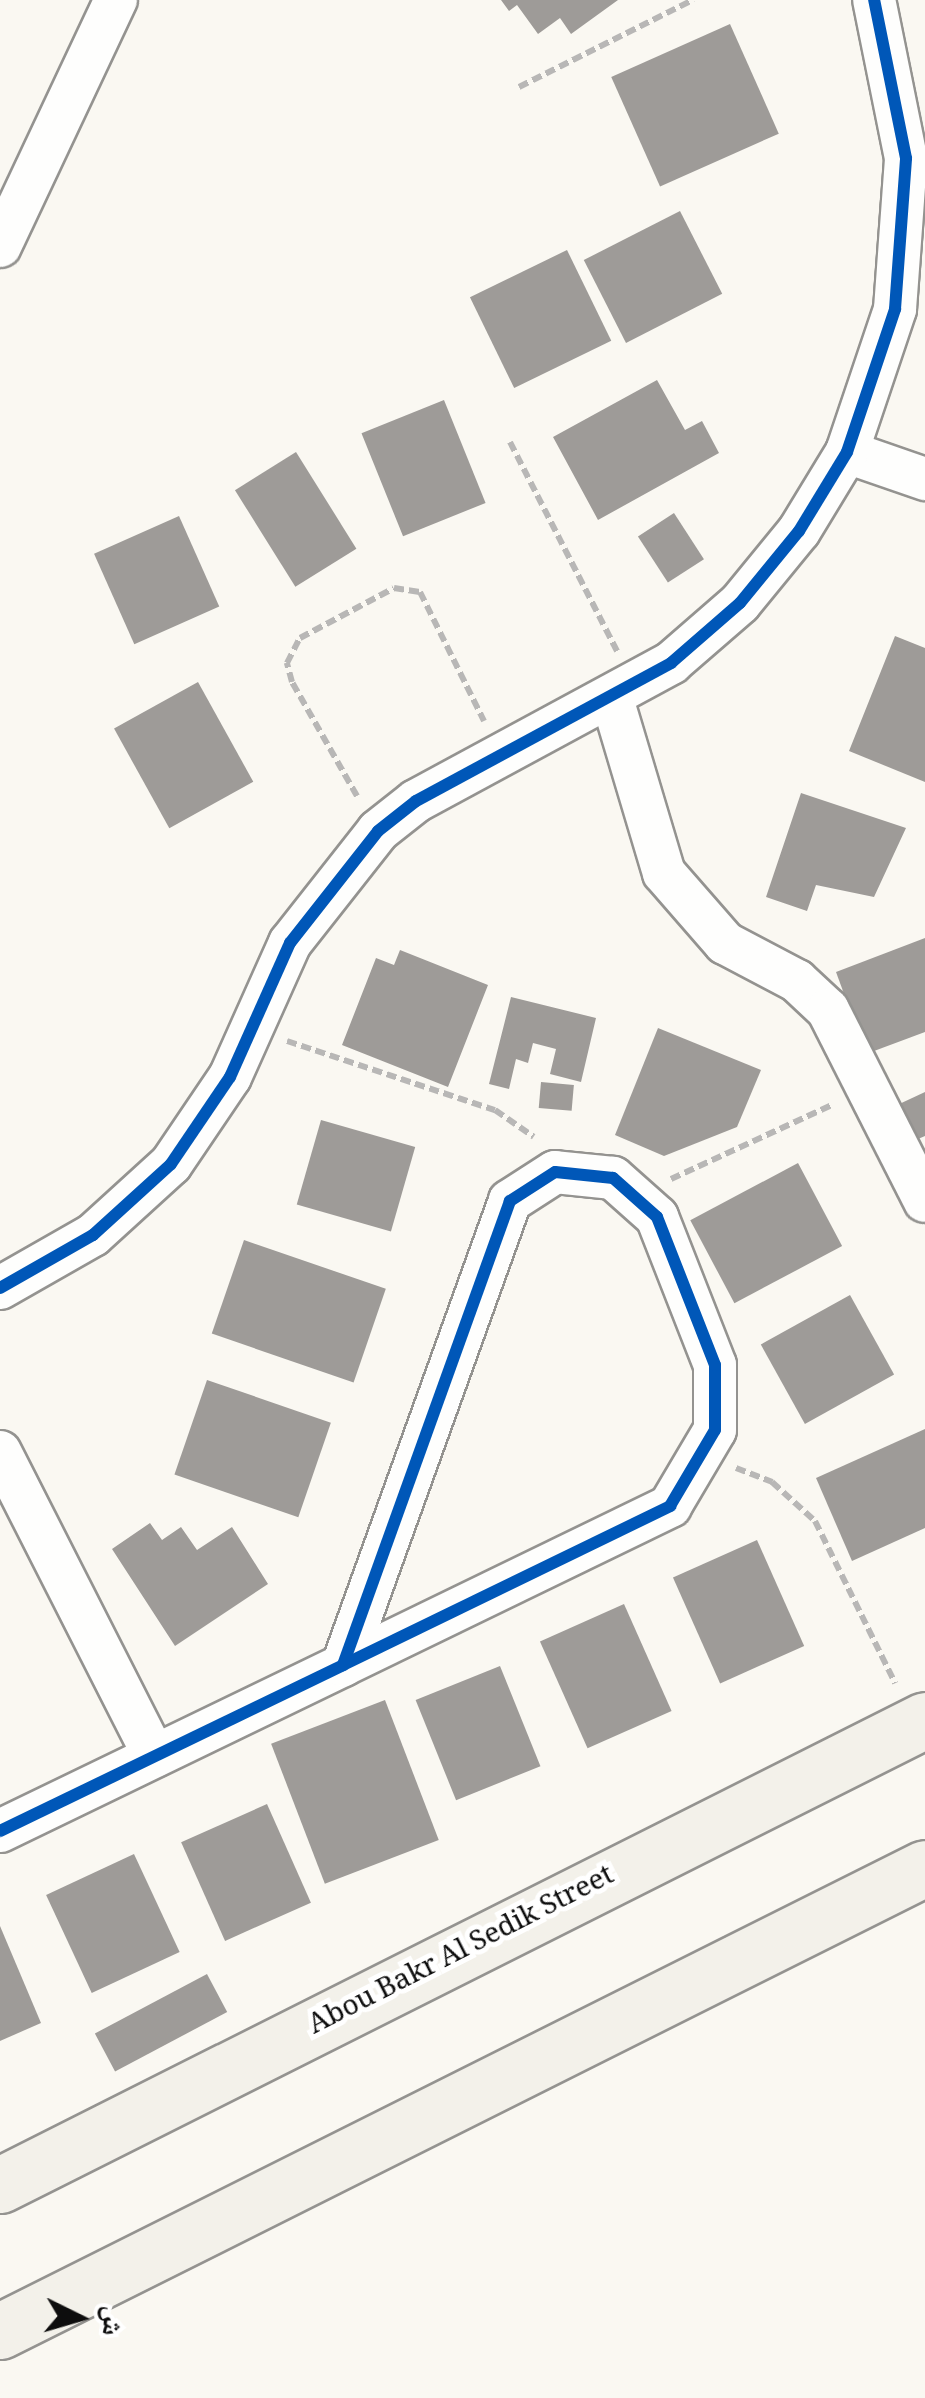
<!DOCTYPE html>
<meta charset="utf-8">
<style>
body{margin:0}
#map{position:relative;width:925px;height:2398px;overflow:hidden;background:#faf8f2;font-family:Georgia,"Noto Naskh Arabic",serif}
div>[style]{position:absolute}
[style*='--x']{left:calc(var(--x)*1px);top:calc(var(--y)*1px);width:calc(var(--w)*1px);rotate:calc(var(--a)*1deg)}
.building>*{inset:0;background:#9e9b98;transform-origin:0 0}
.path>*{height:6px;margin-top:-3px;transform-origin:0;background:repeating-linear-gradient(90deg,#b8b7b6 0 10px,transparent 0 15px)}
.roads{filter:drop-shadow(2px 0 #949390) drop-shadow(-2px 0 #949390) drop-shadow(0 2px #949390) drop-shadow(0 -2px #949390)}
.minor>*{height:42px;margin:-21px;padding:0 21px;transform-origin:21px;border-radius:21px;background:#fefefd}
.secondary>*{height:55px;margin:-27.5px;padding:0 27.5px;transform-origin:27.5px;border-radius:27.5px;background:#f3f1ea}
.cycleway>*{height:12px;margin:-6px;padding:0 6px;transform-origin:6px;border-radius:6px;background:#0057b8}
span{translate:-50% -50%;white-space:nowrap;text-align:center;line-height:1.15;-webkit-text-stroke:10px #fff;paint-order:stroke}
.street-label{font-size:28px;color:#0d0d0d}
.north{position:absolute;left:30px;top:2268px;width:100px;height:100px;-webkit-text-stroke:8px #fff;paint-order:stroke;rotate:95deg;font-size:28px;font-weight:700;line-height:40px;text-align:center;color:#0d0d0d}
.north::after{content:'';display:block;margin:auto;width:35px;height:45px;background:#0d0d0d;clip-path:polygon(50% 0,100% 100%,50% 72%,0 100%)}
</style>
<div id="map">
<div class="building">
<div style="clip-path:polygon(501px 0,618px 0,571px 34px,560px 18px,538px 34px,517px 5px,509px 11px)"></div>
<div style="left:730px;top:24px;width:120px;height:130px;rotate:66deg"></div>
<div style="left:680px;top:211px;width:93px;height:108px;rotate:63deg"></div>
<div style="left:567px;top:250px;width:101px;height:108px;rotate:64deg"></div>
<div style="clip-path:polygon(657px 380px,685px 430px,702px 421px,719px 453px,598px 520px,553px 437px)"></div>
<div style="left:444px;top:400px;width:111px;height:89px;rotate:68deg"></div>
<div style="left:296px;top:452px;width:114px;height:72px;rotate:58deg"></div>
<div style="left:674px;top:513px;width:55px;height:43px;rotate:57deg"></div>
<div style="left:179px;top:516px;width:99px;height:93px;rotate:66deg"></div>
<div style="clip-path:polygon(895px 636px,925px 648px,925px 782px,849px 751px)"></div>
<div style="left:198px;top:682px;width:114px;height:96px;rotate:61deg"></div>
<div style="clip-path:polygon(801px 793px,906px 828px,874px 897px,816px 885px,807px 911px,766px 897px)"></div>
<div style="clip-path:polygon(925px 938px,925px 1032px,866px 1054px,836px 972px)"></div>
<div style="clip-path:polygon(400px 950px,488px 985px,448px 1087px,342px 1045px,376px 958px,394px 965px)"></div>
<div style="clip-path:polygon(511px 997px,596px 1018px,581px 1082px,550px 1074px,556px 1049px,533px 1043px,528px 1063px,516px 1059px,509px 1089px,489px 1084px)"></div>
<div style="clip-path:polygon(658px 1028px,761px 1070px,737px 1127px,664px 1156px,615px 1135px)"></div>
<div style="left:541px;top:1082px;width:33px;height:26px;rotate:5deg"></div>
<div style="clip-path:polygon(925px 1092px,925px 1136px,911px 1142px,895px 1106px)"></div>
<div style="left:321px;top:1120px;width:98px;height:88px;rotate:16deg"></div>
<div style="left:798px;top:1163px;width:94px;height:122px;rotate:62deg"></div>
<div style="left:244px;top:1240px;width:150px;height:99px;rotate:19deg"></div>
<div style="left:850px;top:1295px;width:91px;height:102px;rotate:61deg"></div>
<div style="left:207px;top:1380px;width:131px;height:100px;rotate:19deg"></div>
<div style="clip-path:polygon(925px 1429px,925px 1528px,852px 1561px,816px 1478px)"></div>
<div style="clip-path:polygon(150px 1523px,162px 1540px,181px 1527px,197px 1550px,232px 1527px,268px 1584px,175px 1646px,112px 1549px)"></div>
<div style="left:757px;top:1540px;width:116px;height:92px;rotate:66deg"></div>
<div style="left:624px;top:1604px;width:117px;height:92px;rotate:66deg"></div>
<div style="left:500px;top:1666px;width:108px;height:91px;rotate:68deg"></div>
<div style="left:385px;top:1700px;width:150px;height:122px;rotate:69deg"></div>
<div style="left:267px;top:1804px;width:108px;height:94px;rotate:66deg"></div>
<div style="left:134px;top:1854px;width:108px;height:97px;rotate:65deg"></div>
<div style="clip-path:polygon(0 1926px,41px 2023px,0 2041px)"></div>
<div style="left:207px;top:1974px;width:43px;height:127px;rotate:62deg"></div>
</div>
<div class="path">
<div style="--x:519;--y:87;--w:195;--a:-26.6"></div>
<div style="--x:510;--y:442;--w:235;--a:62.9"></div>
<div style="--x:357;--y:796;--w:131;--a:-119.7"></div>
<div style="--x:292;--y:682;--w:20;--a:-105"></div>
<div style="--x:287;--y:663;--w:28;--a:-63"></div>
<div style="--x:300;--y:638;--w:106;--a:-28"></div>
<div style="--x:394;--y:588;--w:26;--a:9"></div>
<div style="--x:420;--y:592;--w:144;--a:63.6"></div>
<div style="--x:287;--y:1041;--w:219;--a:18.4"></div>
<div style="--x:495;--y:1110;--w:47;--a:34.7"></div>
<div style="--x:671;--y:1179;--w:177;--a:-24.7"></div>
<div style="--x:736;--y:1468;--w:39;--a:21"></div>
<div style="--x:772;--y:1482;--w:58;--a:42.2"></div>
<div style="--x:815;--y:1521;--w:181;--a:63.7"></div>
</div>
<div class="roads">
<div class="minor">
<div style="--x:0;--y:246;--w:272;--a:-64.8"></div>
<div style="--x:847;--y:452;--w:83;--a:19.1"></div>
<div style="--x:613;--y:702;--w:178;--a:73.4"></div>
<div style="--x:664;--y:873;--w:93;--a:48.9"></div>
<div style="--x:725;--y:943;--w:81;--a:27.8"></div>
<div style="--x:797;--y:981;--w:42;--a:43.1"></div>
<div style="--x:828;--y:1010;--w:214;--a:63.1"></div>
<div style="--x:0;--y:1288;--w:107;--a:-29.7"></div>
<div style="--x:93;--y:1235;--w:105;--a:-42.3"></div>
<div style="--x:171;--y:1164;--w:105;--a:-55.9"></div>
<div style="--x:230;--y:1077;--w:147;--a:-65.9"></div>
<div style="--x:290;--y:943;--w:142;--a:-51.8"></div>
<div style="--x:378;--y:831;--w:48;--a:-38.3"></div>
<div style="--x:416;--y:801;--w:290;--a:-28.4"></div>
<div style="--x:671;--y:663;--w:91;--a:-41"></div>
<div style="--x:740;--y:603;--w:93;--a:-50.7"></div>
<div style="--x:799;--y:531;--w:92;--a:-58.7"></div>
<div style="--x:847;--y:452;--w:151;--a:-71.4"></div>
<div style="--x:895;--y:309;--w:151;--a:-85.8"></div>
<div style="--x:906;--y:158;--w:161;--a:-101.4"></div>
<div style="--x:0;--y:1452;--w:341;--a:63.1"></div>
<div style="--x:0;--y:1831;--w:381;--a:-25.8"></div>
<div style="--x:343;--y:1665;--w:364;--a:-25.9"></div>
<div style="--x:670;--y:1506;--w:88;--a:-59.4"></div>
<div style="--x:715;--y:1430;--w:65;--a:-90"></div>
<div style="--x:715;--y:1365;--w:159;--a:-111.4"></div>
<div style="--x:657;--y:1217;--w:59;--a:-138.4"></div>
<div style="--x:613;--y:1178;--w:58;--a:-174.1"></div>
<div style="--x:555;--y:1172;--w:54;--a:147.2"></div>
<div style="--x:510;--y:1201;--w:493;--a:109.8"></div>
</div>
<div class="secondary">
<div style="--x:0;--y:2185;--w:1035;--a:-26.69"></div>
<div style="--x:0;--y:2331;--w:1034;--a:-26.59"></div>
</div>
</div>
<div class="cycleway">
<div style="--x:0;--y:1288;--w:107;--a:-29.7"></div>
<div style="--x:93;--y:1235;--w:105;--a:-42.3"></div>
<div style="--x:171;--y:1164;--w:105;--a:-55.9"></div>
<div style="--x:230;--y:1077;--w:147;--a:-65.9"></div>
<div style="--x:290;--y:943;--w:142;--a:-51.8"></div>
<div style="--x:378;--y:831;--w:48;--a:-38.3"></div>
<div style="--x:416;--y:801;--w:290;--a:-28.4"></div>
<div style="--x:671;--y:663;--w:91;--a:-41"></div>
<div style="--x:740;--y:603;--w:93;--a:-50.7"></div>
<div style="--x:799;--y:531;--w:92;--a:-58.7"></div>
<div style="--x:847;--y:452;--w:151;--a:-71.4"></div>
<div style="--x:895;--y:309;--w:151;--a:-85.8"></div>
<div style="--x:906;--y:158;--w:161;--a:-101.4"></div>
<div style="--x:0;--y:1831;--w:381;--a:-25.8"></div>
<div style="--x:343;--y:1665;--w:364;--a:-25.9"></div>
<div style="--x:670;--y:1506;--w:88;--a:-59.4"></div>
<div style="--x:715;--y:1430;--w:65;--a:-90"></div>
<div style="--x:715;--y:1365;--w:159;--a:-111.4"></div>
<div style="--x:657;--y:1217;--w:59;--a:-138.4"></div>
<div style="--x:613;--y:1178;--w:58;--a:-174.1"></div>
<div style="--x:555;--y:1172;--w:54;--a:147.2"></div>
<div style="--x:510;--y:1201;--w:493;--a:109.8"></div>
</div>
<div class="street-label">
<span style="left:462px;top:1952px;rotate:-27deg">Abou Bakr Al Sedik Street</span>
</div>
<div class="north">ش</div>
</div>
